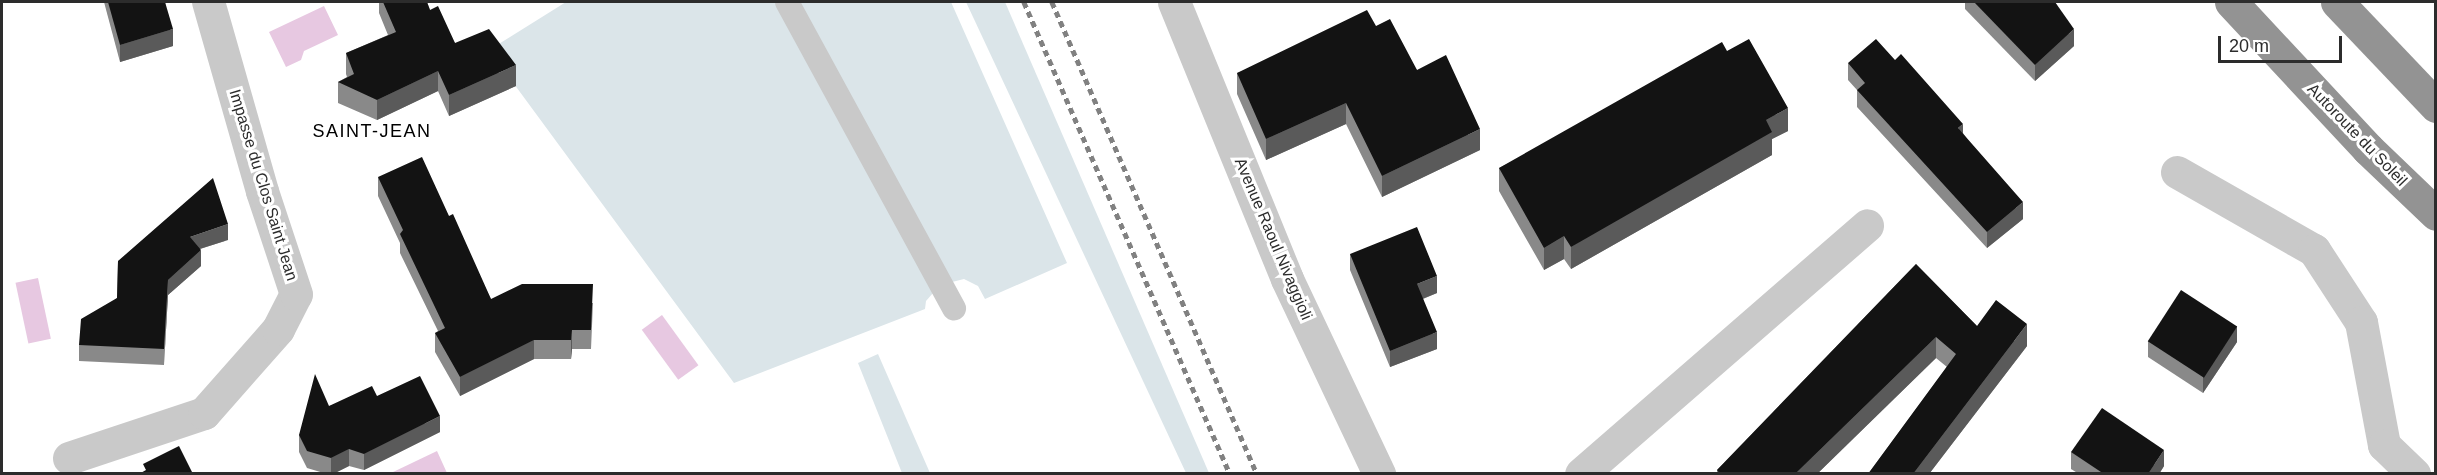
<!DOCTYPE html>
<style>
body{margin:0}
#map{position:relative;width:2437px;height:475px;overflow:hidden;background:#fff;font-family:Helvetica,sans-serif}
div>[style]{position:absolute}
[style*='--x']{left:calc(var(--x)*1px);top:calc(var(--y)*1px);width:calc(var(--w)*1px);rotate:calc(var(--a)*1deg)}
.green>*{inset:0;background:#dbe5e9}
.water>*{inset:0;background:#e7c8e1;transform-origin:0 0}
.lane>*{height:24px;margin:-12px;padding:0 12px;transform-origin:12px;border-radius:12px;background:#c9c9c9}
.street>*{height:33px;margin:-16.5px;padding:0 16.5px;transform-origin:16.5px;border-radius:16.5px;background:#c9c9c9}
.highway>*{height:33px;margin:-16.5px;padding:0 16.5px;transform-origin:16.5px;border-radius:16.5px;background:#939393}
.rail>*{height:4.5px;margin-top:-2.25px;transform-origin:0;background:repeating-linear-gradient(90deg,#818181 0 6px,transparent 0 10.5px)}
.wall>*{inset:0;background:#898989}
.shaded-wall>*{inset:0;background:#5a5a5a}
.building>*{inset:0;background:#131313;transform-origin:0 0}
span{translate:-50% -50%;white-space:nowrap;text-align:center;line-height:1.15;-webkit-text-stroke:6px #fff;paint-order:stroke}
.street-label{font-size:16px;color:#2c2c2c}
.neighbourhood-label{font-size:18px;color:#000;letter-spacing:1.5px}
.frame{position:absolute;inset:0;border:3px solid #2c2c2c;pointer-events:none}
.scale{position:absolute;left:2218px;top:36px;width:124px;height:27px;box-sizing:border-box;border:3px solid #2c2c2c;border-top:0;padding-left:8px;font-size:18px;line-height:21px;white-space:nowrap;color:#2c2c2c;-webkit-text-stroke:4px #fff;paint-order:stroke}
</style>
<div id="map">
<div class="green">
<div style="clip-path:polygon(566px 2px,951px 2px,1067px 263px,985px 299px,978px 286px,964px 279px,940px 285px,926px 301px,925px 309px,734px 383px,489px 50px)"></div>
<div style="clip-path:polygon(966px 2px,1005px 2px,1209px 473px,1186px 473px)"></div>
<div style="clip-path:polygon(878px 354px,930px 473px,902px 473px,858px 363px)"></div>
</div>
<div class="water">
<div style="clip-path:polygon(324px 6px,338px 35px,304px 51px,301px 60px,286px 67px,269px 32px)"></div>
<div style="left:38px;top:278px;width:62px;height:23px;rotate:78deg"></div>
<div style="left:662px;top:315px;width:62px;height:25px;rotate:54deg"></div>
<div style="clip-path:polygon(437px 451px,447px 473px,391px 473px)"></div>
</div>
<div class="lane">
<div style="--x:787;--y:2;--w:349;--a:61.4"></div>
</div>
<div class="street">
<div style="--x:1174;--y:2;--w:299;--a:67.8"></div>
<div style="--x:1287;--y:279;--w:216;--a:64.7"></div>
<div style="--x:2177;--y:172;--w:158;--a:29.7"></div>
<div style="--x:2314;--y:250;--w:86;--a:56.9"></div>
<div style="--x:2361;--y:322;--w:125;--a:79.4"></div>
<div style="--x:2384;--y:445;--w:42;--a:44"></div>
<div style="--x:69;--y:458;--w:142;--a:-18.4"></div>
<div style="--x:204;--y:413;--w:112;--a:-48.6"></div>
<div style="--x:278;--y:329;--w:39;--a:-63"></div>
<div style="--x:296;--y:294;--w:108;--a:-108.3"></div>
<div style="--x:262;--y:191;--w:197;--a:-105.9"></div>
<div style="--x:1581;--y:474;--w:379;--a:-41"></div>
</div>
<div class="highway">
<div style="--x:2231;--y:2;--w:201;--a:47"></div>
<div style="--x:2368;--y:149;--w:94;--a:43.7"></div>
<div style="--x:2337;--y:2;--w:144;--a:46.4"></div>
</div>
<div class="rail">
<div style="--x:1024;--y:2;--w:515;--a:66.42"></div>
<div style="--x:1052;--y:2;--w:515;--a:66.52"></div>
</div>
<div class="wall">
<div style="clip-path:polygon(104px 2px,165px 2px,173px 46px,120px 62px)"></div>
<div style="clip-path:polygon(379px 2px,427px 2px,430px 10px,455px 43px,516px 86px,449px 116px,438px 91px,377px 120px,338px 103px,338px 82px,347px 77px,346px 74px,346px 53px,388px 35px,379px 13px)"></div>
<div style="clip-path:polygon(1965px 2px,2055px 2px,2074px 46px,2035px 81px,1965px 9px)"></div>
<div style="clip-path:polygon(1376px 26px,1417px 70px,1480px 150px,1382px 197px,1346px 124px,1266px 160px,1237px 94px,1237px 73px)"></div>
<div style="clip-path:polygon(1727px 51px,1788px 131px,1772px 139px,1772px 155px,1571px 269px,1564px 259px,1544px 270px,1499px 191px,1499px 168px)"></div>
<div style="clip-path:polygon(1848px 63px,1963px 133px,2023px 219px,1987px 248px,1857px 107px,1857px 90px,1848px 80px)"></div>
<div style="clip-path:polygon(378px 177px,449px 216px,491px 299px,593px 303px,591px 349px,572px 349px,571px 359px,534px 359px,460px 396px,435px 352px,435px 333px,438px 331px,400px 253px,400px 243px,378px 196px)"></div>
<div style="clip-path:polygon(228px 240px,200px 249px,201px 266px,168px 295px,164px 365px,79px 361px,79px 345px,117px 298px,118px 261px)"></div>
<div style="clip-path:polygon(1350px 254px,1437px 293px,1423px 299px,1437px 349px,1390px 367px,1350px 270px)"></div>
<div style="clip-path:polygon(1916px 264px,1977px 326px,2027px 346px,1929px 474px,1868px 474px,1947px 367px,1936px 358px,1817px 474px,1717px 474px,1717px 470px)"></div>
<div style="clip-path:polygon(2148px 341px,2237px 342px,2203px 393px,2148px 357px)"></div>
<div style="clip-path:polygon(377px 396px,440px 432px,364px 470px,349px 466px,333px 474px,327px 474px,307px 468px,299px 452px,299px 435px,329px 406px)"></div>
<div style="clip-path:polygon(2071px 452px,2164px 466px,2159px 474px,2079px 474px,2071px 469px)"></div>
</div>
<div class="shaded-wall">
<div style="clip-path:polygon(173px 29px,173px 46px,120px 62px,120px 45px)"></div>
<div style="clip-path:polygon(2074px 29px,2074px 46px,2035px 81px,2035px 65px)"></div>
<div style="clip-path:polygon(516px 65px,516px 86px,449px 116px,449px 95px)"></div>
<div style="clip-path:polygon(438px 71px,438px 91px,377px 120px,377px 100px)"></div>
<div style="clip-path:polygon(1346px 103px,1346px 124px,1266px 160px,1266px 139px)"></div>
<div style="clip-path:polygon(1788px 108px,1788px 131px,1772px 139px,1772px 155px,1571px 269px,1571px 247px,1766px 120px)"></div>
<div style="clip-path:polygon(1963px 124px,1963px 140px,1958px 128px)"></div>
<div style="clip-path:polygon(1480px 129px,1480px 150px,1382px 197px,1382px 176px)"></div>
<div style="clip-path:polygon(2023px 202px,2023px 219px,1987px 248px,1987px 232px)"></div>
<div style="clip-path:polygon(228px 224px,228px 240px,190px 252px,190px 237px)"></div>
<div style="clip-path:polygon(1564px 236px,1564px 259px,1544px 270px,1544px 248px)"></div>
<div style="clip-path:polygon(201px 250px,201px 266px,168px 295px,164px 365px,168px 280px)"></div>
<div style="clip-path:polygon(1437px 276px,1437px 293px,1417px 301px,1417px 284px)"></div>
<div style="clip-path:polygon(2027px 324px,2027px 346px,1929px 474px,1913px 474px)"></div>
<div style="clip-path:polygon(2237px 326px,2237px 342px,2203px 393px,2203px 377px)"></div>
<div style="clip-path:polygon(572px 330px,572px 349px,571px 359px,571px 340px)"></div>
<div style="clip-path:polygon(1437px 332px,1437px 349px,1390px 367px,1390px 351px)"></div>
<div style="clip-path:polygon(1936px 337px,1936px 358px,1817px 474px,1795px 474px)"></div>
<div style="clip-path:polygon(534px 340px,534px 359px,460px 396px,460px 377px)"></div>
<div style="clip-path:polygon(440px 416px,440px 432px,364px 470px,364px 454px)"></div>
<div style="clip-path:polygon(349px 449px,349px 466px,333px 474px,331px 474px,331px 458px)"></div>
<div style="clip-path:polygon(2164px 450px,2164px 466px,2159px 474px,2148px 474px)"></div>
</div>
<div class="building">
<div style="clip-path:polygon(108px 2px,165px 2px,173px 29px,120px 45px)"></div>
<div style="clip-path:polygon(383px 2px,427px 2px,430px 10px,438px 6px,455px 43px,489px 29px,516px 65px,449px 95px,438px 71px,377px 100px,338px 82px,354px 74px,346px 53px,396px 32px)"></div>
<div style="clip-path:polygon(1974px 2px,2055px 2px,2074px 29px,2035px 65px)"></div>
<div style="clip-path:polygon(1367px 10px,1376px 26px,1390px 19px,1417px 70px,1446px 55px,1480px 129px,1382px 176px,1346px 103px,1266px 139px,1237px 73px)"></div>
<div style="clip-path:polygon(1749px 39px,1788px 108px,1766px 120px,1772px 132px,1571px 247px,1564px 236px,1544px 248px,1499px 168px,1722px 42px,1727px 51px)"></div>
<div style="clip-path:polygon(1876px 39px,1895px 60px,1901px 54px,1963px 124px,1958px 128px,2023px 202px,1987px 232px,1857px 90px,1865px 83px,1848px 63px)"></div>
<div style="clip-path:polygon(422px 157px,449px 216px,453px 214px,491px 299px,522px 284px,593px 284px,591px 330px,572px 330px,571px 340px,534px 340px,460px 377px,435px 333px,445px 328px,400px 234px,403px 230px,378px 177px)"></div>
<div style="clip-path:polygon(213px 178px,228px 224px,190px 237px,201px 250px,168px 280px,164px 349px,79px 345px,81px 319px,117px 298px,118px 261px)"></div>
<div style="clip-path:polygon(1417px 227px,1437px 276px,1417px 284px,1437px 332px,1390px 351px,1350px 254px)"></div>
<div style="clip-path:polygon(1916px 264px,1977px 326px,1996px 300px,2027px 324px,1913px 474px,1868px 474px,1956px 354px,1936px 337px,1795px 474px,1720px 474px,1717px 470px)"></div>
<div style="left:2181px;top:290px;width:67px;height:61px;rotate:33deg"></div>
<div style="clip-path:polygon(315px 374px,329px 406px,372px 386px,377px 396px,420px 376px,440px 416px,364px 454px,349px 449px,331px 458px,307px 451px,299px 435px)"></div>
<div style="clip-path:polygon(2102px 408px,2164px 450px,2148px 474px,2104px 474px,2071px 452px)"></div>
<div style="clip-path:polygon(179px 446px,193px 474px,139px 474px,146px 470px,143px 464px)"></div>
</div>
<div class="street-label">
<span style="left:2357px;top:135px;rotate:46deg">Autoroute du Soleil</span>
<span style="left:263px;top:185px;rotate:73deg">Impasse du Clos Saint Jean</span>
<span style="left:1273px;top:239px;rotate:67deg">Avenue Raoul Nivaggioli</span>
</div>
<div class="neighbourhood-label">
<span style="left:372px;top:131px">SAINT-JEAN</span>
</div>
<div class="frame"></div>
<div class="scale">20 m</div>
</div>
